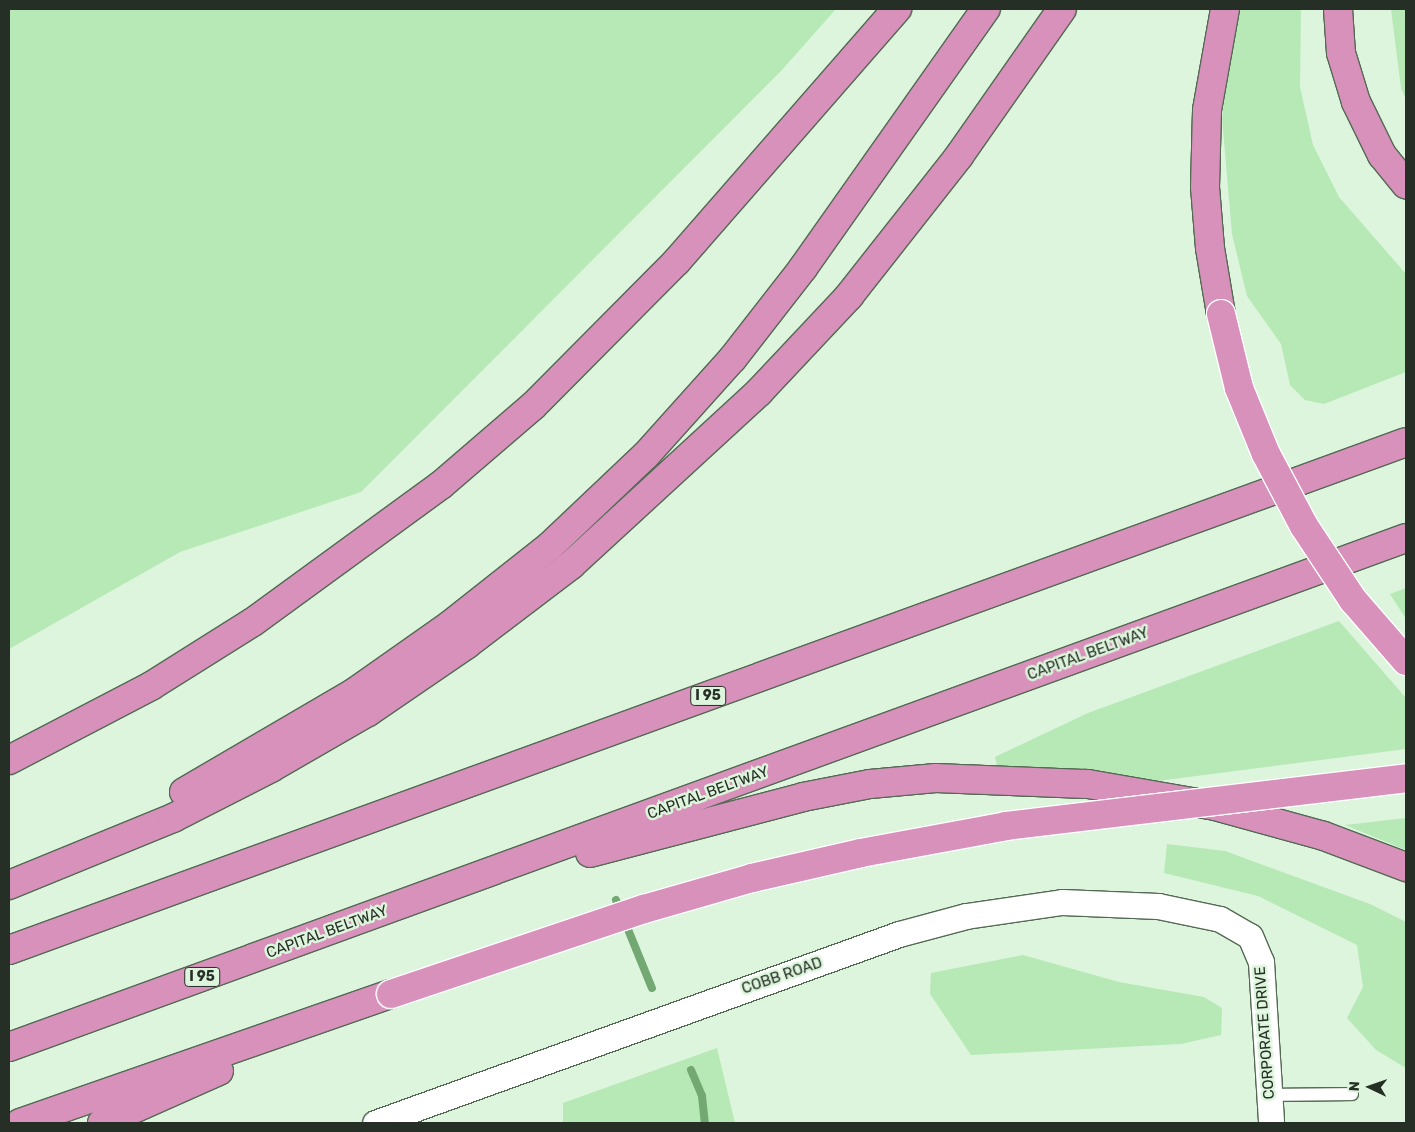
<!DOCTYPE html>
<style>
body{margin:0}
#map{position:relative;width:1415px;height:1132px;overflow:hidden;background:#ddf5dc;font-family:Rubik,sans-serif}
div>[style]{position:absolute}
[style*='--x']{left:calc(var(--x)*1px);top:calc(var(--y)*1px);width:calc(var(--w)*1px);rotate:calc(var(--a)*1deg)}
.green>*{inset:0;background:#b6e9b6}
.stream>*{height:8px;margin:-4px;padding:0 4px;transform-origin:4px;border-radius:4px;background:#73a873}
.roads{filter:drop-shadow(1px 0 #546954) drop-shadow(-1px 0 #546954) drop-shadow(0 1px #546954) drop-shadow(0 -1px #546954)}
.lane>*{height:12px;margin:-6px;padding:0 6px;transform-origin:6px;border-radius:6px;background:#fff}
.street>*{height:25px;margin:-12.5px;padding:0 12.5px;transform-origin:12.5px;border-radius:12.5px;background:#fff}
.highway>*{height:28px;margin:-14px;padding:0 14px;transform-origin:14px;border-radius:14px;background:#d791bb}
.bridges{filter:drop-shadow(1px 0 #fff) drop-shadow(-1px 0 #fff) drop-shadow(0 1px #fff) drop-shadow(0 -1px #fff)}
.highway-bridge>*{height:28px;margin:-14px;padding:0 14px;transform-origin:14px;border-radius:14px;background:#d791bb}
span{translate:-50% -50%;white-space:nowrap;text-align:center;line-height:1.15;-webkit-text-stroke:5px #ddf5dc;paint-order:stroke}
.shield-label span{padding:1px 4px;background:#ddf5dc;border:1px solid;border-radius:4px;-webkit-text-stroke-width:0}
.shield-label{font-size:14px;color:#262f26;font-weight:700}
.street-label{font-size:15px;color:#262f26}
.frame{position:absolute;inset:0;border:10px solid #262f26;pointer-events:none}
.north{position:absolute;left:1345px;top:1062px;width:50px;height:50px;-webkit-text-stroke:4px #ddf5dc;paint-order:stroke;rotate:273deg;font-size:14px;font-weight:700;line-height:20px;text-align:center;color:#262f26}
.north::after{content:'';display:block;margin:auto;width:18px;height:22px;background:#262f26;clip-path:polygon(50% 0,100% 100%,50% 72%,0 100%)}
</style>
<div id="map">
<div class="green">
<div style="clip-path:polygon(9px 9px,836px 9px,782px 70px,361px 492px,180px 552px,9px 649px)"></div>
<div style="clip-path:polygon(1238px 9px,1301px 9px,1300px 87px,1313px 145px,1339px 197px,1406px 274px,1406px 372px,1324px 404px,1305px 400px,1290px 385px,1281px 344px,1247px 296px,1232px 234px,1222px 118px,1234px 22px)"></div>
<div style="clip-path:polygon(1391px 9px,1406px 9px,1406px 100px,1401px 88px)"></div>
<div style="clip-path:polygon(1406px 588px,1406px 619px,1390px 594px)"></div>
<div style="clip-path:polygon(1339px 621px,1406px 698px,1406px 749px,1142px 783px,1100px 771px,998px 769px,995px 757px,1088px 713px)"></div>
<div style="clip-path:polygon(1406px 818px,1406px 850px,1345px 825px)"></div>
<div style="clip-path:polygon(1167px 844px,1225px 851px,1370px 904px,1406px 922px,1406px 1068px,1376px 1050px,1347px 1018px,1363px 987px,1357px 945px,1258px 896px,1164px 873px)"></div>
<div style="clip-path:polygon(1023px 955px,1119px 982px,1204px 997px,1222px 1008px,1221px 1035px,1181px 1044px,971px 1055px,930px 994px,931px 973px)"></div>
<div style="clip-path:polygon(717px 1048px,735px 1123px,563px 1123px,563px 1103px)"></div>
</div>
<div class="stream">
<div style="--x:616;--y:900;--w:95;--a:67.8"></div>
<div style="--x:691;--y:1070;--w:28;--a:67"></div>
<div style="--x:702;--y:1096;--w:27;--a:84"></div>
</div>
<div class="roads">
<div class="lane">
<div style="--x:1269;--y:1095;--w:83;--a:-0.7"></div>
</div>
<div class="street">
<div style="--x:375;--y:1123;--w:557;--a:-19.83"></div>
<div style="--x:899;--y:934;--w:69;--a:-15"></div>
<div style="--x:966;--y:916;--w:97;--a:-8.3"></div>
<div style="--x:1062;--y:902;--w:96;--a:2.4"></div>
<div style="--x:1158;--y:906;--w:63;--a:11.8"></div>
<div style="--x:1220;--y:919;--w:34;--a:30"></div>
<div style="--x:1250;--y:936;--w:28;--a:67"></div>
<div style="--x:1261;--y:962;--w:161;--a:86.4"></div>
</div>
<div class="highway">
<div style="--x:1338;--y:9;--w:44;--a:86.1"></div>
<div style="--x:1341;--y:53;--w:51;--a:73"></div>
<div style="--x:1356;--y:102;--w:59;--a:63.9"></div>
<div style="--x:1382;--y:155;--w:38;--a:51"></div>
<div style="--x:1221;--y:314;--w:67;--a:-99.5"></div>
<div style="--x:1210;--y:248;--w:61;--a:-94.7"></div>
<div style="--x:1205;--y:187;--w:77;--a:-88.5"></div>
<div style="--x:1207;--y:110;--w:103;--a:-79.9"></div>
<div style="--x:9;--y:760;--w:160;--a:-27.5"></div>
<div style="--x:151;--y:686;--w:120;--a:-32.1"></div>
<div style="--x:253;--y:622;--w:233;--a:-36.1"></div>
<div style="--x:441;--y:485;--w:121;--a:-40.7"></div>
<div style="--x:533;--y:406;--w:204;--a:-45.2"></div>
<div style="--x:677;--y:261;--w:335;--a:-48.9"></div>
<div style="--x:184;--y:792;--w:198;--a:-30.3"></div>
<div style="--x:355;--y:692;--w:116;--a:-35.2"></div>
<div style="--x:450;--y:625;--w:127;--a:-38.3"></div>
<div style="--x:550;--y:546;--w:132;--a:-43.5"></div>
<div style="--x:646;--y:455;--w:130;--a:-48.1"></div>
<div style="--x:733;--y:358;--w:114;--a:-52.1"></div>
<div style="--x:803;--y:268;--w:317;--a:-54.8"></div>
<div style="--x:590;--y:853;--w:220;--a:-14.7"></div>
<div style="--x:803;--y:797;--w:68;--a:-11"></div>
<div style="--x:870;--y:784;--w:66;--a:-5.2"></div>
<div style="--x:936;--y:778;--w:152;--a:2.3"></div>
<div style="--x:1088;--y:784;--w:129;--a:9.8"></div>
<div style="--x:1215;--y:806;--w:113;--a:15.4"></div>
<div style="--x:1324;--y:836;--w:88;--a:20.7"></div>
<div style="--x:9;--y:885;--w:177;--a:-22.2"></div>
<div style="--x:173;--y:818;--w:110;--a:-27"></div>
<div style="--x:271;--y:768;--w:112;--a:-30"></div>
<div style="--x:368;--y:712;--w:119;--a:-34.4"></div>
<div style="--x:466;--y:645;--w:132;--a:-37.3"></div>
<div style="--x:571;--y:565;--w:255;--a:-42.6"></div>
<div style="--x:759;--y:392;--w:132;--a:-46.8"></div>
<div style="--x:849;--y:296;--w:178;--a:-51.8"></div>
<div style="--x:959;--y:156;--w:179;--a:-55"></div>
<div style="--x:9;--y:950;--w:1486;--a:-19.98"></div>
<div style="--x:9;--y:1047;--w:1487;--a:-20.02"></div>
<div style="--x:20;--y:1123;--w:393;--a:-19.2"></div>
<div style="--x:102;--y:1123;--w:128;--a:-24"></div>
</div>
</div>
<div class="bridges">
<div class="highway-bridge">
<div style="--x:1221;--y:314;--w:76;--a:76.3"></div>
<div style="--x:1239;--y:388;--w:71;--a:67.8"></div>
<div style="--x:1266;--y:454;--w:81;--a:62.2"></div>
<div style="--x:1304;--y:526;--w:89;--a:56.5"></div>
<div style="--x:1353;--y:600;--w:81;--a:49"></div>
<div style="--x:391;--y:994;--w:267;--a:-18.6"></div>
<div style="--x:644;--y:909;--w:112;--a:-16"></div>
<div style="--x:752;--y:878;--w:112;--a:-12.9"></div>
<div style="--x:861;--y:853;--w:147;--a:-10.5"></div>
<div style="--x:1006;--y:826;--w:403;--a:-6.8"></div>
</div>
</div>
<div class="shield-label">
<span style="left:708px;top:696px">I 95</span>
<span style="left:202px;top:977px">I 95</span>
</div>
<div class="street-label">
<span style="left:1088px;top:654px;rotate:-20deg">CAPITAL BELTWAY</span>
<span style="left:708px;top:793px;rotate:-20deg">CAPITAL BELTWAY</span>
<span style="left:327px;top:932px;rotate:-20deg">CAPITAL BELTWAY</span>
<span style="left:782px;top:976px;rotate:-19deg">COBB ROAD</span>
<span style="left:1265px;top:1033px;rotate:-94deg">CORPORATE DRIVE</span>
</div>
<div class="frame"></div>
<div class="north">N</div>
</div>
